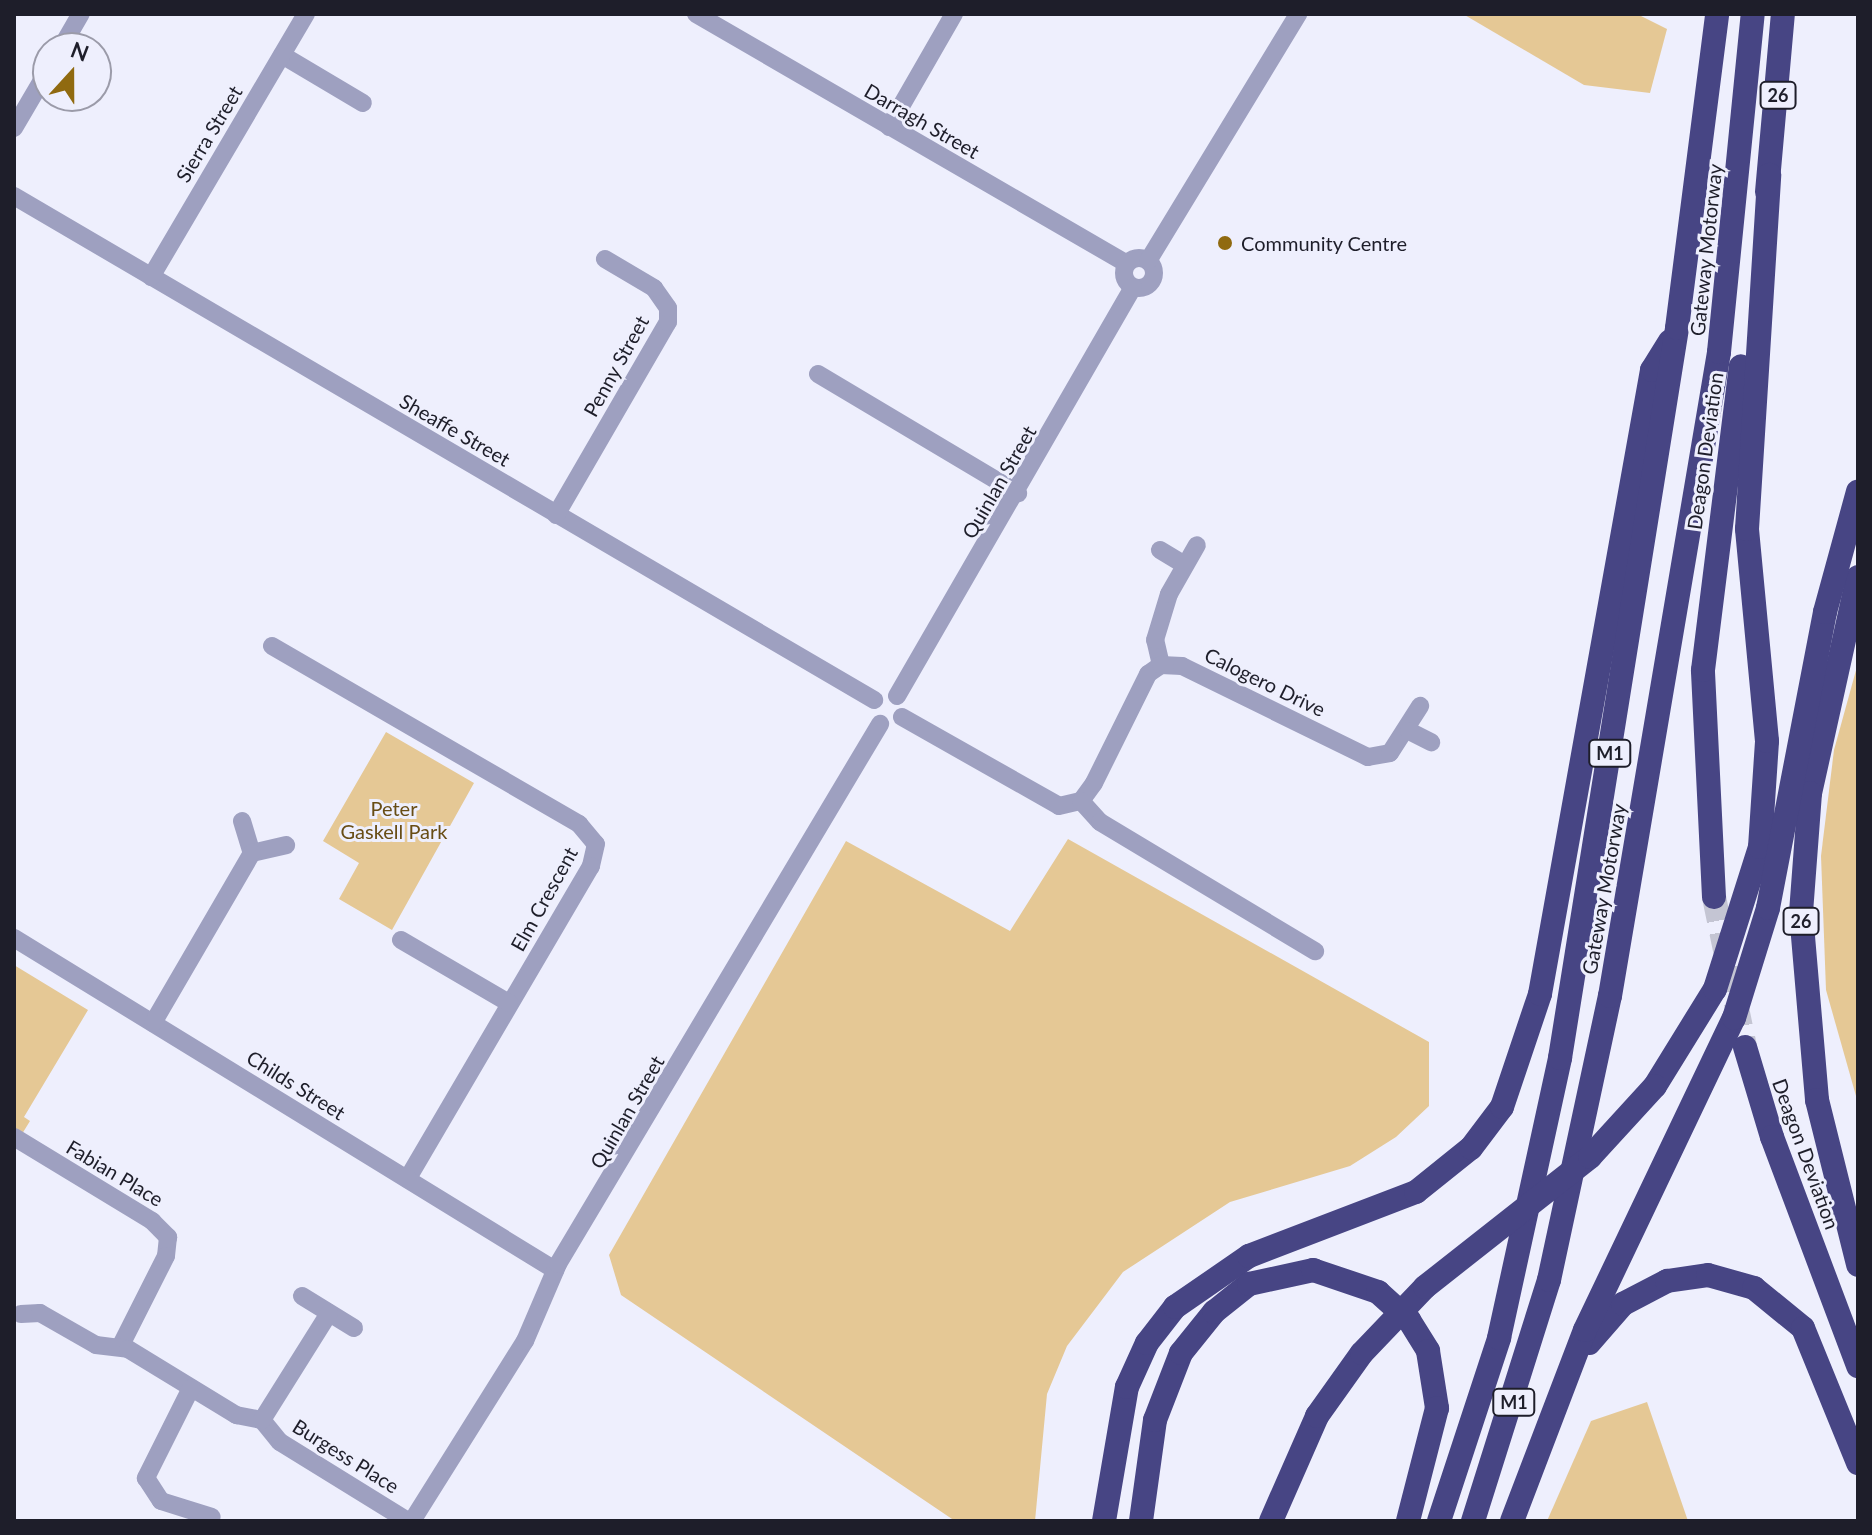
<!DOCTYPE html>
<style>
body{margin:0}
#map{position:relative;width:1872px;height:1535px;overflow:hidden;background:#eeeffd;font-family:Lato,sans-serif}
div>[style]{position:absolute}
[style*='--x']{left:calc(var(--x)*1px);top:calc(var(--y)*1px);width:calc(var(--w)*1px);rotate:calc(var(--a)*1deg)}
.green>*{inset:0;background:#e5c895}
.highway-tunnel>*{height:24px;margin-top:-12px;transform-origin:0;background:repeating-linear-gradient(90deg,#c4c5d3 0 24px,transparent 0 36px)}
.minor>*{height:18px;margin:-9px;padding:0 9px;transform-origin:9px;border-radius:9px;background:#9ea0c0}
.minor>.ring{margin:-9px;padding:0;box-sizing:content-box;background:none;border:18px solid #9ea0c0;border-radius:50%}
.highway>*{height:24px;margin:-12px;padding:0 12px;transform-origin:12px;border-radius:12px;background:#474584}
.highway-bridge>*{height:24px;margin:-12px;padding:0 12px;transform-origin:12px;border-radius:12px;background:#474584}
.dots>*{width:22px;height:22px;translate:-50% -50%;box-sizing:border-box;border:4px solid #eeeffd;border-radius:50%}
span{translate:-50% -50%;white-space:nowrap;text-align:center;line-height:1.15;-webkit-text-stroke:6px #eeeffd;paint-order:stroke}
.shield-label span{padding:2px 6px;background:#eeeffd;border:2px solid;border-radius:6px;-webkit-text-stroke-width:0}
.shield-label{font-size:18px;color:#1e1e2a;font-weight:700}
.street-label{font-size:20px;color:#1e1e2a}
.poi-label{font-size:20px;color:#1e1e2a}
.left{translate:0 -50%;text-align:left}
.park-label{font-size:20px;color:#684d15}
.frame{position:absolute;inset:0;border:16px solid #1e1e2a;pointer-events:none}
.north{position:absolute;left:32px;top:32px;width:80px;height:80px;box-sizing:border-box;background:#eeeffd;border:2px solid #9b9ba9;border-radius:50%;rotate:21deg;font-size:22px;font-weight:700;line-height:32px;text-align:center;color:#1e1e2a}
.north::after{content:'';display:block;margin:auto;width:28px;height:36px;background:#906a10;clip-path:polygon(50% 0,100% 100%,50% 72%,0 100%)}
</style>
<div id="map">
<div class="green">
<div style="clip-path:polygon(1463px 14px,1637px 14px,1667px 29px,1650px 93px,1584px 85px)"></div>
<div style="clip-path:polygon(1858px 663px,1858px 1103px,1826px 990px,1821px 856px,1834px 750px)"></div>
<div style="clip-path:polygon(386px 732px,474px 783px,392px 930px,339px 899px,359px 863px,323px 841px)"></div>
<div style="clip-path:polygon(1068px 839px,1429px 1042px,1429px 1106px,1396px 1137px,1350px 1166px,1230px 1202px,1123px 1272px,1067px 1346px,1047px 1394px,1035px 1521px,955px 1521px,621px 1295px,609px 1255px,846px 841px,1010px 931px)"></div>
<div style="clip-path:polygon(14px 965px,88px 1010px,24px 1117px,30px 1121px,14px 1147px)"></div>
<div style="clip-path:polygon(1647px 1402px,1688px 1521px,1547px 1521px,1591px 1421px)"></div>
</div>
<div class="highway-tunnel">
<div style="--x:1714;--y:897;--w:153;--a:78.3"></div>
</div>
<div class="minor">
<div style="--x:696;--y:14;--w:498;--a:30.1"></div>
<div style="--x:61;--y:48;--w:39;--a:-60"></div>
<div style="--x:282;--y:55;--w:94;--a:30.7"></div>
<div style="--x:889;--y:127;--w:130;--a:-60.1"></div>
<div style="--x:14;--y:128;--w:67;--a:-59.6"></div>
<div style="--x:14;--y:196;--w:997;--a:30.37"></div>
<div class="ring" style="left:1124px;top:258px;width:12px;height:12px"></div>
<div style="--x:1148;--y:261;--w:289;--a:-58.7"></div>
<div style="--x:151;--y:277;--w:305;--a:-59.5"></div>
<div style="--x:818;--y:374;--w:233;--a:30.8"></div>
<div style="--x:556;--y:515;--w:223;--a:-59.9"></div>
<div style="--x:668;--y:322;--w:14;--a:-90"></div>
<div style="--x:668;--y:308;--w:24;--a:-125"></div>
<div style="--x:654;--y:288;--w:57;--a:-149.4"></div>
<div style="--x:1160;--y:550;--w:29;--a:31"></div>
<div style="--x:272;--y:646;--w:355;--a:30.1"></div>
<div style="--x:579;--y:824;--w:26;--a:50"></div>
<div style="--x:596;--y:844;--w:23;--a:103"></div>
<div style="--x:591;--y:866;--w:363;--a:120.4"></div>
<div style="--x:1161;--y:665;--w:26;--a:-103"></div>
<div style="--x:1155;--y:640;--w:48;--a:-73.1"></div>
<div style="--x:1169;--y:594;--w:56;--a:-60.3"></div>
<div style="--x:897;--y:696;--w:472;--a:-60"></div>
<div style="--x:902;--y:717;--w:180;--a:29.5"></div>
<div style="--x:1059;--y:806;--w:23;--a:-13"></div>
<div style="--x:1081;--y:801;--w:22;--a:-54"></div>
<div style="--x:1094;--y:783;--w:122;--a:-63.6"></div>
<div style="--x:1148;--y:674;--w:16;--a:-35"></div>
<div style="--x:1161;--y:665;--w:21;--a:3"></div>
<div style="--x:1182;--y:666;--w:207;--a:26.1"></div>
<div style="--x:1368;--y:757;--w:22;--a:-10"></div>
<div style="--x:1390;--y:753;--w:56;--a:-57.4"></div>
<div style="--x:1409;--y:731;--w:25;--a:27"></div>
<div style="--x:1081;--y:801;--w:28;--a:48"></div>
<div style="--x:1100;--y:822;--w:251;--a:31"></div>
<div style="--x:242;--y:821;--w:34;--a:73"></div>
<div style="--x:252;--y:853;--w:35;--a:-13"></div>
<div style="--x:14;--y:938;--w:635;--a:31.54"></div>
<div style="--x:401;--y:940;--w:125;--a:30.3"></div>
<div style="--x:153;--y:1023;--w:197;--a:-59.8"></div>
<div style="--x:14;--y:1137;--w:162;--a:31.3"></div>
<div style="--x:152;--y:1221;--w:23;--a:45"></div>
<div style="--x:168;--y:1237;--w:19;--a:96"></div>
<div style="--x:166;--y:1256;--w:102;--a:116.8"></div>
<div style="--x:302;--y:1296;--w:61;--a:31.6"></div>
<div style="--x:21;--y:1314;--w:19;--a:-3"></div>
<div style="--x:40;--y:1313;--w:64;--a:29.7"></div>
<div style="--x:96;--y:1345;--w:32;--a:7"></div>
<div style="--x:128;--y:1349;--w:127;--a:31.4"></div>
<div style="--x:236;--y:1415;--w:26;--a:11"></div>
<div style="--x:262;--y:1420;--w:28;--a:51"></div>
<div style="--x:280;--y:1442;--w:150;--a:31.7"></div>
<div style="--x:191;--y:1388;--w:101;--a:116.6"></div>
<div style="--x:146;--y:1478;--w:27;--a:57"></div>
<div style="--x:161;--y:1501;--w:53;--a:17.4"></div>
<div style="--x:262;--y:1420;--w:126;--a:-57.9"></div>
<div style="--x:412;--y:1521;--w:213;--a:-57.9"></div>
<div style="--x:525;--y:1341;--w:84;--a:-66.8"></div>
<div style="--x:558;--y:1264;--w:629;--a:-59.19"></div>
</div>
<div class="highway">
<div style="--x:1767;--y:192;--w:179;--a:-84.9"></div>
<div style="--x:1858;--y:577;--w:221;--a:102.5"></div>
<div style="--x:1810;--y:793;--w:120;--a:94.3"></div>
<div style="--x:1801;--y:913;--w:188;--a:85.1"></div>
<div style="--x:1817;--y:1100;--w:170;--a:76"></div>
<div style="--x:1714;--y:897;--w:227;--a:-92.8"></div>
<div style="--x:1703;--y:670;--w:306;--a:-82.9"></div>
<div style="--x:1745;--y:1047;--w:94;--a:73.3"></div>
<div style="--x:1772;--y:1137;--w:245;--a:69.4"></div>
<div style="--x:1655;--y:1086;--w:114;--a:-58.3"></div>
<div style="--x:1715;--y:989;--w:149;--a:-72.4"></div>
<div style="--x:1760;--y:847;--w:106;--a:-86.2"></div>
<div style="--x:1767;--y:741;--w:213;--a:-95.4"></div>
<div style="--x:1747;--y:529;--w:355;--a:-86.4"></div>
<div style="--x:1589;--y:1343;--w:52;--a:-48.9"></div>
<div style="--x:1623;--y:1304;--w:50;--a:-27.6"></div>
<div style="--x:1667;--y:1281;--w:41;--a:-8.3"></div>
<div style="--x:1708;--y:1275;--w:48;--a:15.8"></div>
<div style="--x:1754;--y:1288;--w:63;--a:39.2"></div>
<div style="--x:1803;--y:1328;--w:146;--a:67.8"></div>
<div style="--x:1104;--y:1521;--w:136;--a:-80.3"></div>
<div style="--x:1127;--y:1387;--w:48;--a:-65.6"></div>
<div style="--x:1147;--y:1343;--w:46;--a:-52.1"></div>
<div style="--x:1175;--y:1307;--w:90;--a:-34.6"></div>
<div style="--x:1249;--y:1256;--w:179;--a:-21"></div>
<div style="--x:1416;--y:1192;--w:70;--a:-38.7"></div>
<div style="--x:1471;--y:1148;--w:51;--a:-52.9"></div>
<div style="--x:1502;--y:1107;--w:119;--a:-71.4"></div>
<div style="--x:1540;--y:994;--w:634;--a:-79.82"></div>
<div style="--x:1652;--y:370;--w:34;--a:-58"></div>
<div style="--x:1141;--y:1521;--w:102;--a:-82.1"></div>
<div style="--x:1155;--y:1420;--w:72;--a:-68.8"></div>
<div style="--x:1181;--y:1353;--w:53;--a:-51.2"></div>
<div style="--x:1214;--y:1312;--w:45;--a:-38.7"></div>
<div style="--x:1249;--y:1284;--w:66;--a:-12.3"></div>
<div style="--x:1313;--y:1270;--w:69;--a:18.7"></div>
<div style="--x:1378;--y:1292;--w:42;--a:42.1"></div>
<div style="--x:1409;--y:1320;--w:36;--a:58"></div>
<div style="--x:1428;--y:1351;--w:58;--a:81"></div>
<div style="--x:1437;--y:1408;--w:117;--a:104.4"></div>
<div style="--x:1271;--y:1521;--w:115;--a:-66.3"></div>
<div style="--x:1317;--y:1416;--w:77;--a:-54.5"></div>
<div style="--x:1439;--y:1521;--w:193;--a:-71.8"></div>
<div style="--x:1499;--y:1338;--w:287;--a:-77.7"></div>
<div style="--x:1560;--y:1058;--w:739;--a:-80.89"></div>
<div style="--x:1677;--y:328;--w:317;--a:-82.7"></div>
<div style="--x:1473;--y:1521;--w:253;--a:-72.5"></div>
<div style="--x:1549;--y:1280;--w:290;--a:-77.9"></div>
<div style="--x:1610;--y:996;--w:653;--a:-80.39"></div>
<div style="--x:1719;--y:352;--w:340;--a:-84.3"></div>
<div style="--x:1512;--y:1521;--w:204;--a:-69.1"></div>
<div style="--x:1585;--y:1330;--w:346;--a:-64.5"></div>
<div style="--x:1734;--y:1018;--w:115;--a:-72.8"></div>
<div style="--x:1768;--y:908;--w:301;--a:-79.1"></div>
<div style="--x:1825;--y:612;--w:125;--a:-74.7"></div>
</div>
<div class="highway-bridge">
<div style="--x:1362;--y:1353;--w:91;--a:-46.3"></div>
<div style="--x:1425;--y:1287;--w:210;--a:-38.2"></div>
<div style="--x:1590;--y:1157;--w:96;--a:-47.5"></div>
</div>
<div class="dots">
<div style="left:1225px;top:243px;background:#906a10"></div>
</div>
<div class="shield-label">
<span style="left:1778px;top:95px">26</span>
<span style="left:1610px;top:753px">M1</span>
<span style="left:1801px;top:921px">26</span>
<span style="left:1514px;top:1402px">M1</span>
</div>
<div class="street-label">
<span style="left:922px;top:121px;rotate:30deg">Darragh Street</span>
<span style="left:209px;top:134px;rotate:-59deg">Sierra Street</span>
<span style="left:1706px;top:250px;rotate:-84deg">Gateway Motorway</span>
<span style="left:616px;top:366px;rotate:-61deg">Penny Street</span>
<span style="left:455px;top:430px;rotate:30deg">Sheaffe Street</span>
<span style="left:1705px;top:451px;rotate:-82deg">Deagon Deviation</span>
<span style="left:999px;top:482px;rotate:-60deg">Quinlan Street</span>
<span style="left:1265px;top:682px;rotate:26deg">Calogero Drive</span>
<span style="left:1604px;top:889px;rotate:-80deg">Gateway Motorway</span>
<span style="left:544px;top:899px;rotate:-61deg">Elm Crescent</span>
<span style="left:296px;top:1085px;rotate:32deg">Childs Street</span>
<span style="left:627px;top:1112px;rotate:-60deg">Quinlan Street</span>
<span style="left:1806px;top:1154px;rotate:70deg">Deagon Deviation</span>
<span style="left:115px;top:1173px;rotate:31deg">Fabian Place</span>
<span style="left:346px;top:1456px;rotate:32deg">Burgess Place</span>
</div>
<div class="poi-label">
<span class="left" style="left:1241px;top:243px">Community Centre</span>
</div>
<div class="park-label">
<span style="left:394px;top:820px">Peter<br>Gaskell Park</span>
</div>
<div class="frame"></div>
<div class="north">N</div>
</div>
